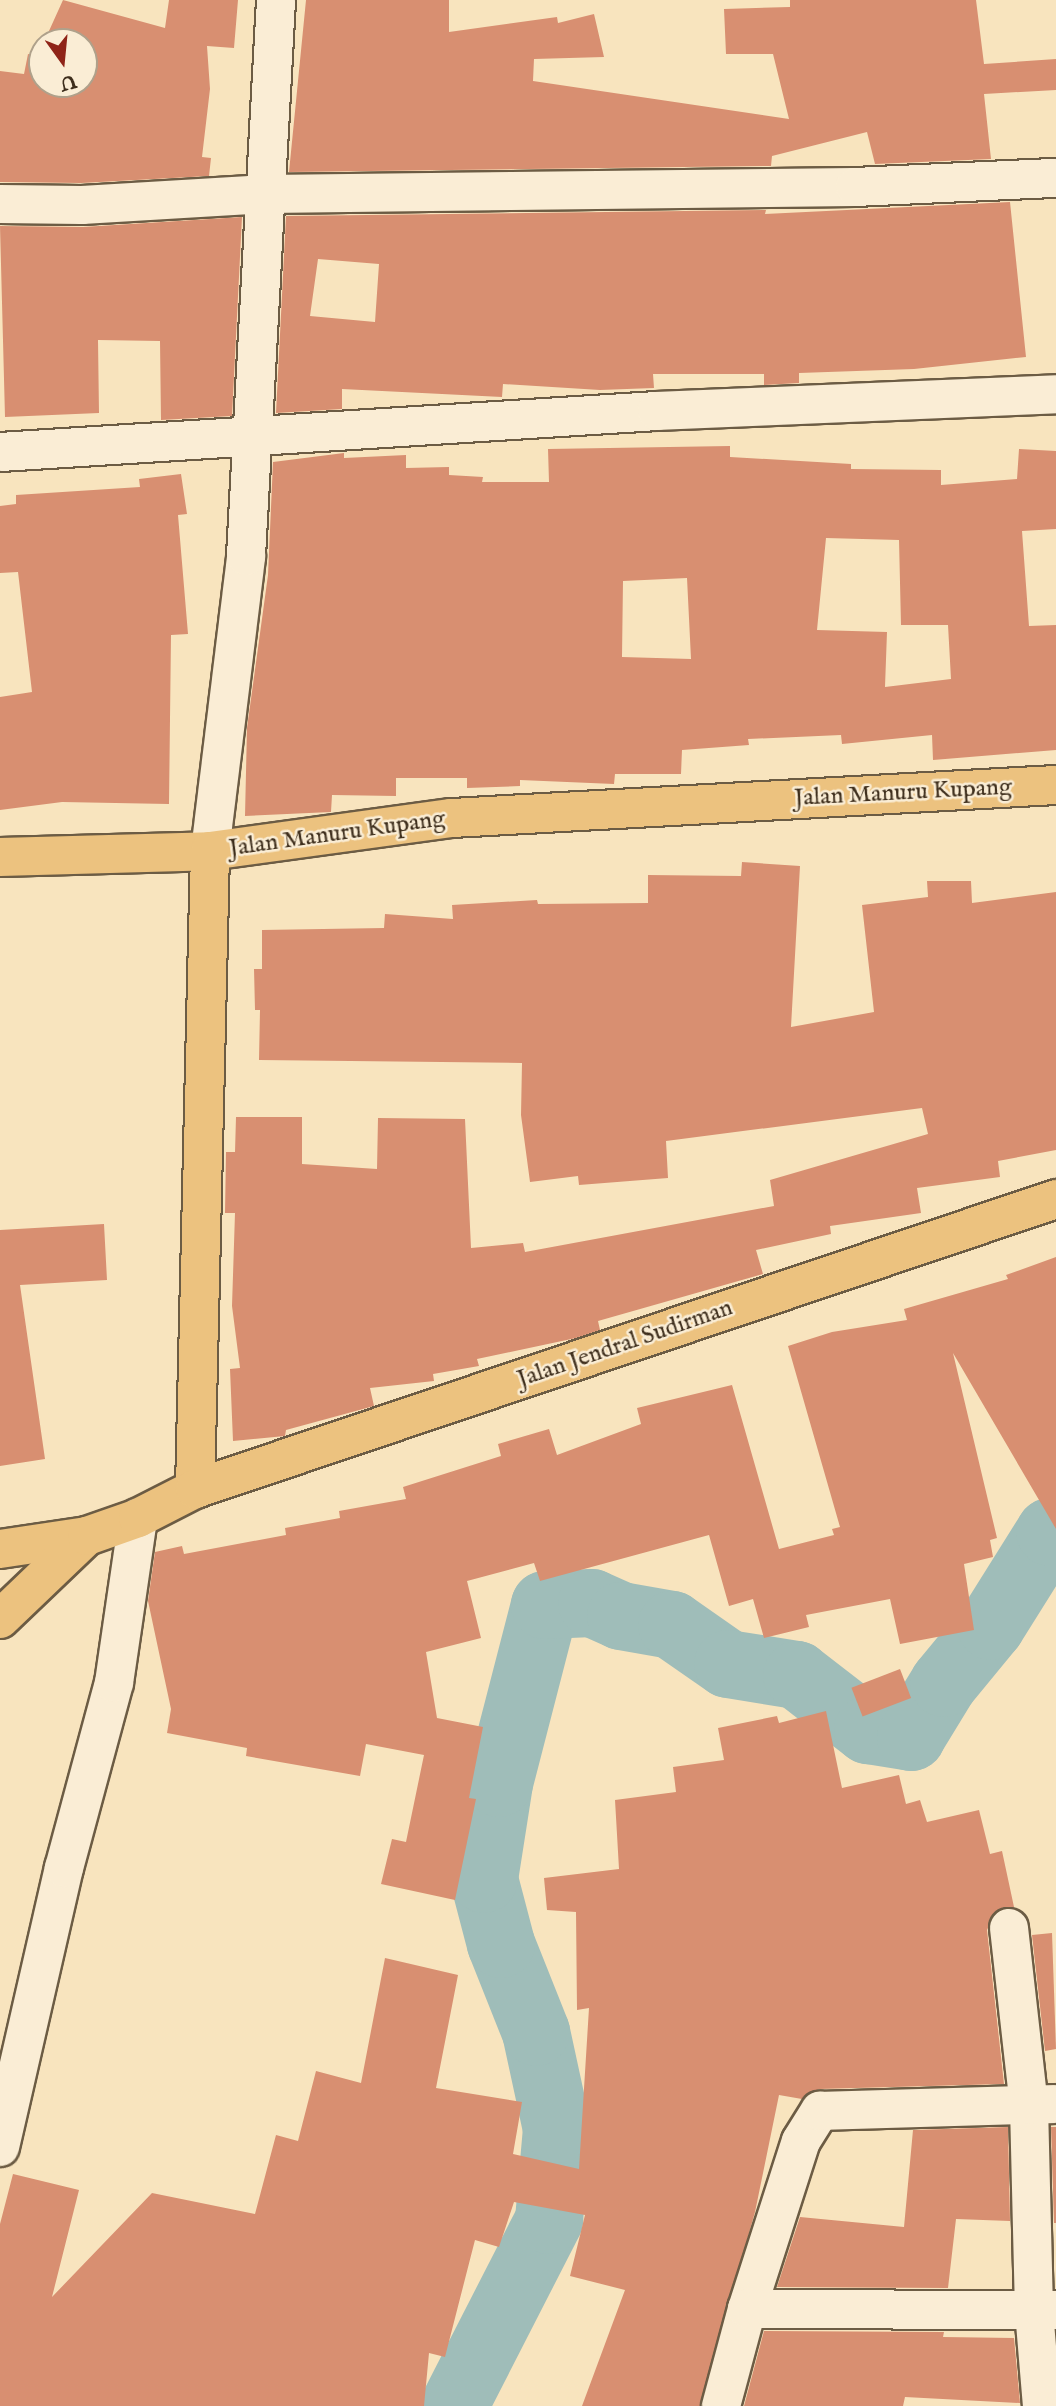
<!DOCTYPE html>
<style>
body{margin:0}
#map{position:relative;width:1056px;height:2406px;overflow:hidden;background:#f8e4be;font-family:"IM FELL English",serif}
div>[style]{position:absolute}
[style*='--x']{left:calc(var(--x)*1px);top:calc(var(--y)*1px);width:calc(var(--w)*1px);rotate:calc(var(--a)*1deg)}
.river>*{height:68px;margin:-34px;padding:0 34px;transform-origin:34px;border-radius:34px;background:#9fbdb9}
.building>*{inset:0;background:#d88f71;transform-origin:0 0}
.roads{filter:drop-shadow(2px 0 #6c5c44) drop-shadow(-2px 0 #6c5c44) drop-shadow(0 2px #6c5c44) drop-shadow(0 -2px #6c5c44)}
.minor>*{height:38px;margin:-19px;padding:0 19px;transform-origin:19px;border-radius:19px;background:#faedd5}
.major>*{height:38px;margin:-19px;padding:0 19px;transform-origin:19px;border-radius:19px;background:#ecc27f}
.highway>*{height:38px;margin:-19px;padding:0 19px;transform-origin:19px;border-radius:19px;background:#ecc27f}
span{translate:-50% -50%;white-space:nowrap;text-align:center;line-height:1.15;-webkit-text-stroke:5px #faedd5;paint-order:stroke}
.street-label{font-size:24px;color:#3e2e1c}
.north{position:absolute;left:28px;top:28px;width:70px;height:70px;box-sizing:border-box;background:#faedd5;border:2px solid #afa18b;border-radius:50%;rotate:165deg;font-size:19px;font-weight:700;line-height:28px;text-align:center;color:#3e2e1c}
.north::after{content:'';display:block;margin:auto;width:24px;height:32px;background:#8f2418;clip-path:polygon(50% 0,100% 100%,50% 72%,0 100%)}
</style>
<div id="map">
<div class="river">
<div style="--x:454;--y:2406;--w:209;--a:-62.9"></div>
<div style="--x:549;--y:2220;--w:91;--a:-85"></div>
<div style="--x:557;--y:2129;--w:99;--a:-102.2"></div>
<div style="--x:536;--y:2032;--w:95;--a:-111.7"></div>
<div style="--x:501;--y:1944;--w:67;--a:-104.7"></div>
<div style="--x:484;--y:1879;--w:97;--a:-81.1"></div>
<div style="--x:499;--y:1783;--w:184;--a:-75.5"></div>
<div style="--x:545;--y:1605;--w:47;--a:-2.4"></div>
<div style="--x:592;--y:1603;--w:32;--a:24"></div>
<div style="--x:621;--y:1616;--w:52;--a:10"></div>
<div style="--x:672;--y:1625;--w:68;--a:34.9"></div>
<div style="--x:728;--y:1664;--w:70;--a:9.1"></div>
<div style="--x:797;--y:1675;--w:90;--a:37.8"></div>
<div style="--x:868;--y:1730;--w:44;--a:9.2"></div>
<div style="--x:911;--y:1737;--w:63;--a:-58.6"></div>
<div style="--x:944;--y:1683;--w:74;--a:-50.5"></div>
<div style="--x:991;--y:1626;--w:111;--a:-57.9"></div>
<div style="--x:1050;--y:1532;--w:6;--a:-18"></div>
</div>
<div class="building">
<div style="clip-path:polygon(63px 0,165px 28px,169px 0,238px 0,234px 48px,207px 46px,210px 89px,202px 157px,211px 158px,209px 176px,81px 183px,0 182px,0 71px,24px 74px,28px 54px,38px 56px,42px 47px,42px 84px,84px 84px,84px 42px,44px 42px)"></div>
<div style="clip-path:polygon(306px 0,449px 0,449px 32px,557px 17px,558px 23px,594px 14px,604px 57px,534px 59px,533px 81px,789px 119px,773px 54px,726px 54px,724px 9px,790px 7px,790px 0,976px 0,984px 64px,1056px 59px,1056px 90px,984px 94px,991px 159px,875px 164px,867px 132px,772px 156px,771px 166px,289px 172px)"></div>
<div style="clip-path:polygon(evenodd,1010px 202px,1026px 357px,914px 369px,799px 373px,799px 383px,764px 385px,764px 374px,653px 374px,654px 388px,600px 390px,503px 384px,502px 397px,342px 389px,342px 409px,276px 413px,286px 216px,766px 210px,765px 214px,1010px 202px,318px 259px,379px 264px,375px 322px,310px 316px,318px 259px)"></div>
<div style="clip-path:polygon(242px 217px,232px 416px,161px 420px,160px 341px,98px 340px,99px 413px,5px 417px,0 226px,83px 227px)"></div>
<div style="clip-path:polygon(evenodd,730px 446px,730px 457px,851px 464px,851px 469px,941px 470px,941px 485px,1017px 479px,1019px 449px,1056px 451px,1056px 529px,1022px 531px,1029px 626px,1056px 625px,1056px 750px,933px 760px,932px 735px,842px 744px,841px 735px,748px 739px,749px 745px,682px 750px,681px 774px,615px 774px,614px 784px,520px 780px,520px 786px,467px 788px,467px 778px,396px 778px,396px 796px,332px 795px,331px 812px,245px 816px,247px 728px,268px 575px,273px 462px,344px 453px,344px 458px,406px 455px,406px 468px,449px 467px,449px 475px,483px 477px,482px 482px,549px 482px,548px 449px,730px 446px,826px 538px,899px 540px,901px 625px,948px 625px,951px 679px,885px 687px,887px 632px,817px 630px,826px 538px,730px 446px,687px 578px,691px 659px,622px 657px,623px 581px,687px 578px)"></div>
<div style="clip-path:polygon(181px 474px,187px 514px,178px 515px,188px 634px,171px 635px,169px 804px,62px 802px,0 810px,0 697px,32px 692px,18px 572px,0 573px,0 506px,16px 504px,16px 495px,140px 487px,139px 479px)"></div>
<div style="clip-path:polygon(742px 862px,800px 866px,791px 1027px,874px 1012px,862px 905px,928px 897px,927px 881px,971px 881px,972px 903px,1056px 892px,1056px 1150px,998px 1161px,1000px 1177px,917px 1188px,921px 1213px,830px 1226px,831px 1234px,756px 1250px,763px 1274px,598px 1321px,600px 1330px,576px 1338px,477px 1359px,479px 1366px,433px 1374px,434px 1381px,370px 1388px,374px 1406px,286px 1430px,285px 1436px,233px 1441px,230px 1369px,240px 1368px,232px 1306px,235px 1213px,225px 1213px,226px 1152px,235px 1152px,236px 1117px,302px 1117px,302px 1164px,377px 1169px,378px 1118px,465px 1119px,471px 1248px,523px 1243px,525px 1252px,774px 1206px,770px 1180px,928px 1134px,922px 1108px,666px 1141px,668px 1178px,579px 1185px,578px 1176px,530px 1182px,521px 1115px,522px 1063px,259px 1060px,260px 1010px,255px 1010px,254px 969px,262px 969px,262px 930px,384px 928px,385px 914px,453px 919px,452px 905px,537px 900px,538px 904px,648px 903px,648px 875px,741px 876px)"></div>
<div style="clip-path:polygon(104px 1224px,107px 1280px,20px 1285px,45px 1459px,0 1466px,0 1230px)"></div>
<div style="clip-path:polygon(1056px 1257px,1056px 1529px,953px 1353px,997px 1538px,990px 1540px,993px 1557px,964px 1564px,974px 1630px,900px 1644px,890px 1599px,806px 1615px,809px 1627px,764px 1638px,753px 1599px,729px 1606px,709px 1535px,540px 1581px,534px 1563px,467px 1581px,481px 1638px,426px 1652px,437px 1718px,483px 1727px,469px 1798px,476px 1799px,455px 1900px,381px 1884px,392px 1839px,406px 1842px,424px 1755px,366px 1744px,360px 1776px,246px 1756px,247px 1748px,167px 1733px,171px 1709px,148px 1601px,155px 1552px,182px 1546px,184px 1554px,286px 1535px,285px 1528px,340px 1518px,339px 1511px,406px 1499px,403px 1487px,501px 1456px,498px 1444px,549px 1429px,557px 1455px,641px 1424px,637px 1408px,732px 1385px,779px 1549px,834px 1535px,832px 1529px,840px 1527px,788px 1346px,832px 1332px,907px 1320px,904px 1309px,1008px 1279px,1006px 1275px)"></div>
<div style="left:900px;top:1669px;width:31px;height:52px;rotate:69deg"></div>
<div style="clip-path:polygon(826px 1711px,842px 1788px,899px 1775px,906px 1804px,920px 1800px,927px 1822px,979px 1810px,990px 1854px,1002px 1851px,1014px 1907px,996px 1911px,987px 1930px,1004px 2084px,819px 2089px,802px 2099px,779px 2095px,755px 2212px,700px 2406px,582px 2406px,625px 2290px,570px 2276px,585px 2215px,514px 2202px,499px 2247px,475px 2240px,445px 2357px,429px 2353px,424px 2406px,0 2406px,0 2224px,13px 2174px,79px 2190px,52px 2297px,152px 2193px,255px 2214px,276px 2135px,298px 2141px,316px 2071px,361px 2083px,385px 1958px,458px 1975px,436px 2088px,522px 2102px,513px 2154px,579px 2169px,589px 2008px,577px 2010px,576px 1912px,547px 1910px,544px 1878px,619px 1869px,615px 1800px,676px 1792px,673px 1767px,724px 1760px,718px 1728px,777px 1716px,779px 1723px)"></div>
<div style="clip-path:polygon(1052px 1933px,1056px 2049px,1045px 2051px,1032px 1935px)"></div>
<div style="clip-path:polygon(1008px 2127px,1010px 2221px,956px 2219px,948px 2288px,777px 2287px,800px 2217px,904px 2227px,913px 2130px)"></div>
<div style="clip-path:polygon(1051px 2127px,1056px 2127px,1056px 2223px,1054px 2223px)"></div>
<div style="clip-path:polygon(764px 2331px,944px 2332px,943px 2337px,1014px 2338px,1020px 2403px,905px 2397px,903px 2406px,744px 2406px)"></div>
</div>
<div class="roads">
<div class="minor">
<div style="--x:0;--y:204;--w:82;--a:0.7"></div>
<div style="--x:82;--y:205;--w:185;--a:-3.4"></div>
<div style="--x:267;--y:194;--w:588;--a:-0.68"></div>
<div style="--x:855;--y:187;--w:201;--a:-2.6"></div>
<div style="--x:0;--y:452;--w:658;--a:-3.57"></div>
<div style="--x:657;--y:411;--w:399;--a:-2.4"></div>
<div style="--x:210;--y:851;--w:297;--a:-83"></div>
<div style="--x:246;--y:556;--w:557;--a:-86.91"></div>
<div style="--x:1009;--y:1928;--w:179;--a:83.6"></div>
<div style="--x:1029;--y:2106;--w:205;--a:88.6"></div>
<div style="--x:1034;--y:2311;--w:95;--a:85.2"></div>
<div style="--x:0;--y:2147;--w:286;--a:-77.1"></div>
<div style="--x:64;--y:1868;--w:192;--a:-74.9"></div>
<div style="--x:114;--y:1683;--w:167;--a:-81.7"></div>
<div style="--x:747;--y:2309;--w:176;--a:-72.2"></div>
<div style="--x:801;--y:2141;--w:36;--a:-58"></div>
<div style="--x:820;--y:2111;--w:234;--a:-1.7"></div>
<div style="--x:721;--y:2406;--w:100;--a:-75"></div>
<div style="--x:747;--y:2309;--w:309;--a:0.2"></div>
</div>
<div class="major">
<div style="--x:0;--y:857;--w:210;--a:-1.6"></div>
<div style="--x:210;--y:851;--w:244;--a:-7.8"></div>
<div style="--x:452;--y:818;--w:605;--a:-3.13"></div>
<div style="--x:195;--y:1489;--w:638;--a:-88.65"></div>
<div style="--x:0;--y:1549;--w:88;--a:-8.5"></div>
</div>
<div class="highway">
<div style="--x:0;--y:1619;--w:120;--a:-43.7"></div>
<div style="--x:87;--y:1536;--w:54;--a:-19.4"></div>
<div style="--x:138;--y:1518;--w:64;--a:-27"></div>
<div style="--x:195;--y:1489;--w:909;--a:-18.61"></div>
</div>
</div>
<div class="street-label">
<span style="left:903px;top:793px;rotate:-3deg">Jalan Manuru Kupang</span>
<span style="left:337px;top:834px;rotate:-8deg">Jalan Manuru Kupang</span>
<span style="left:625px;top:1344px;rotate:-19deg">Jalan Jendral Sudirman</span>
</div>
<div class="north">U</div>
</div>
